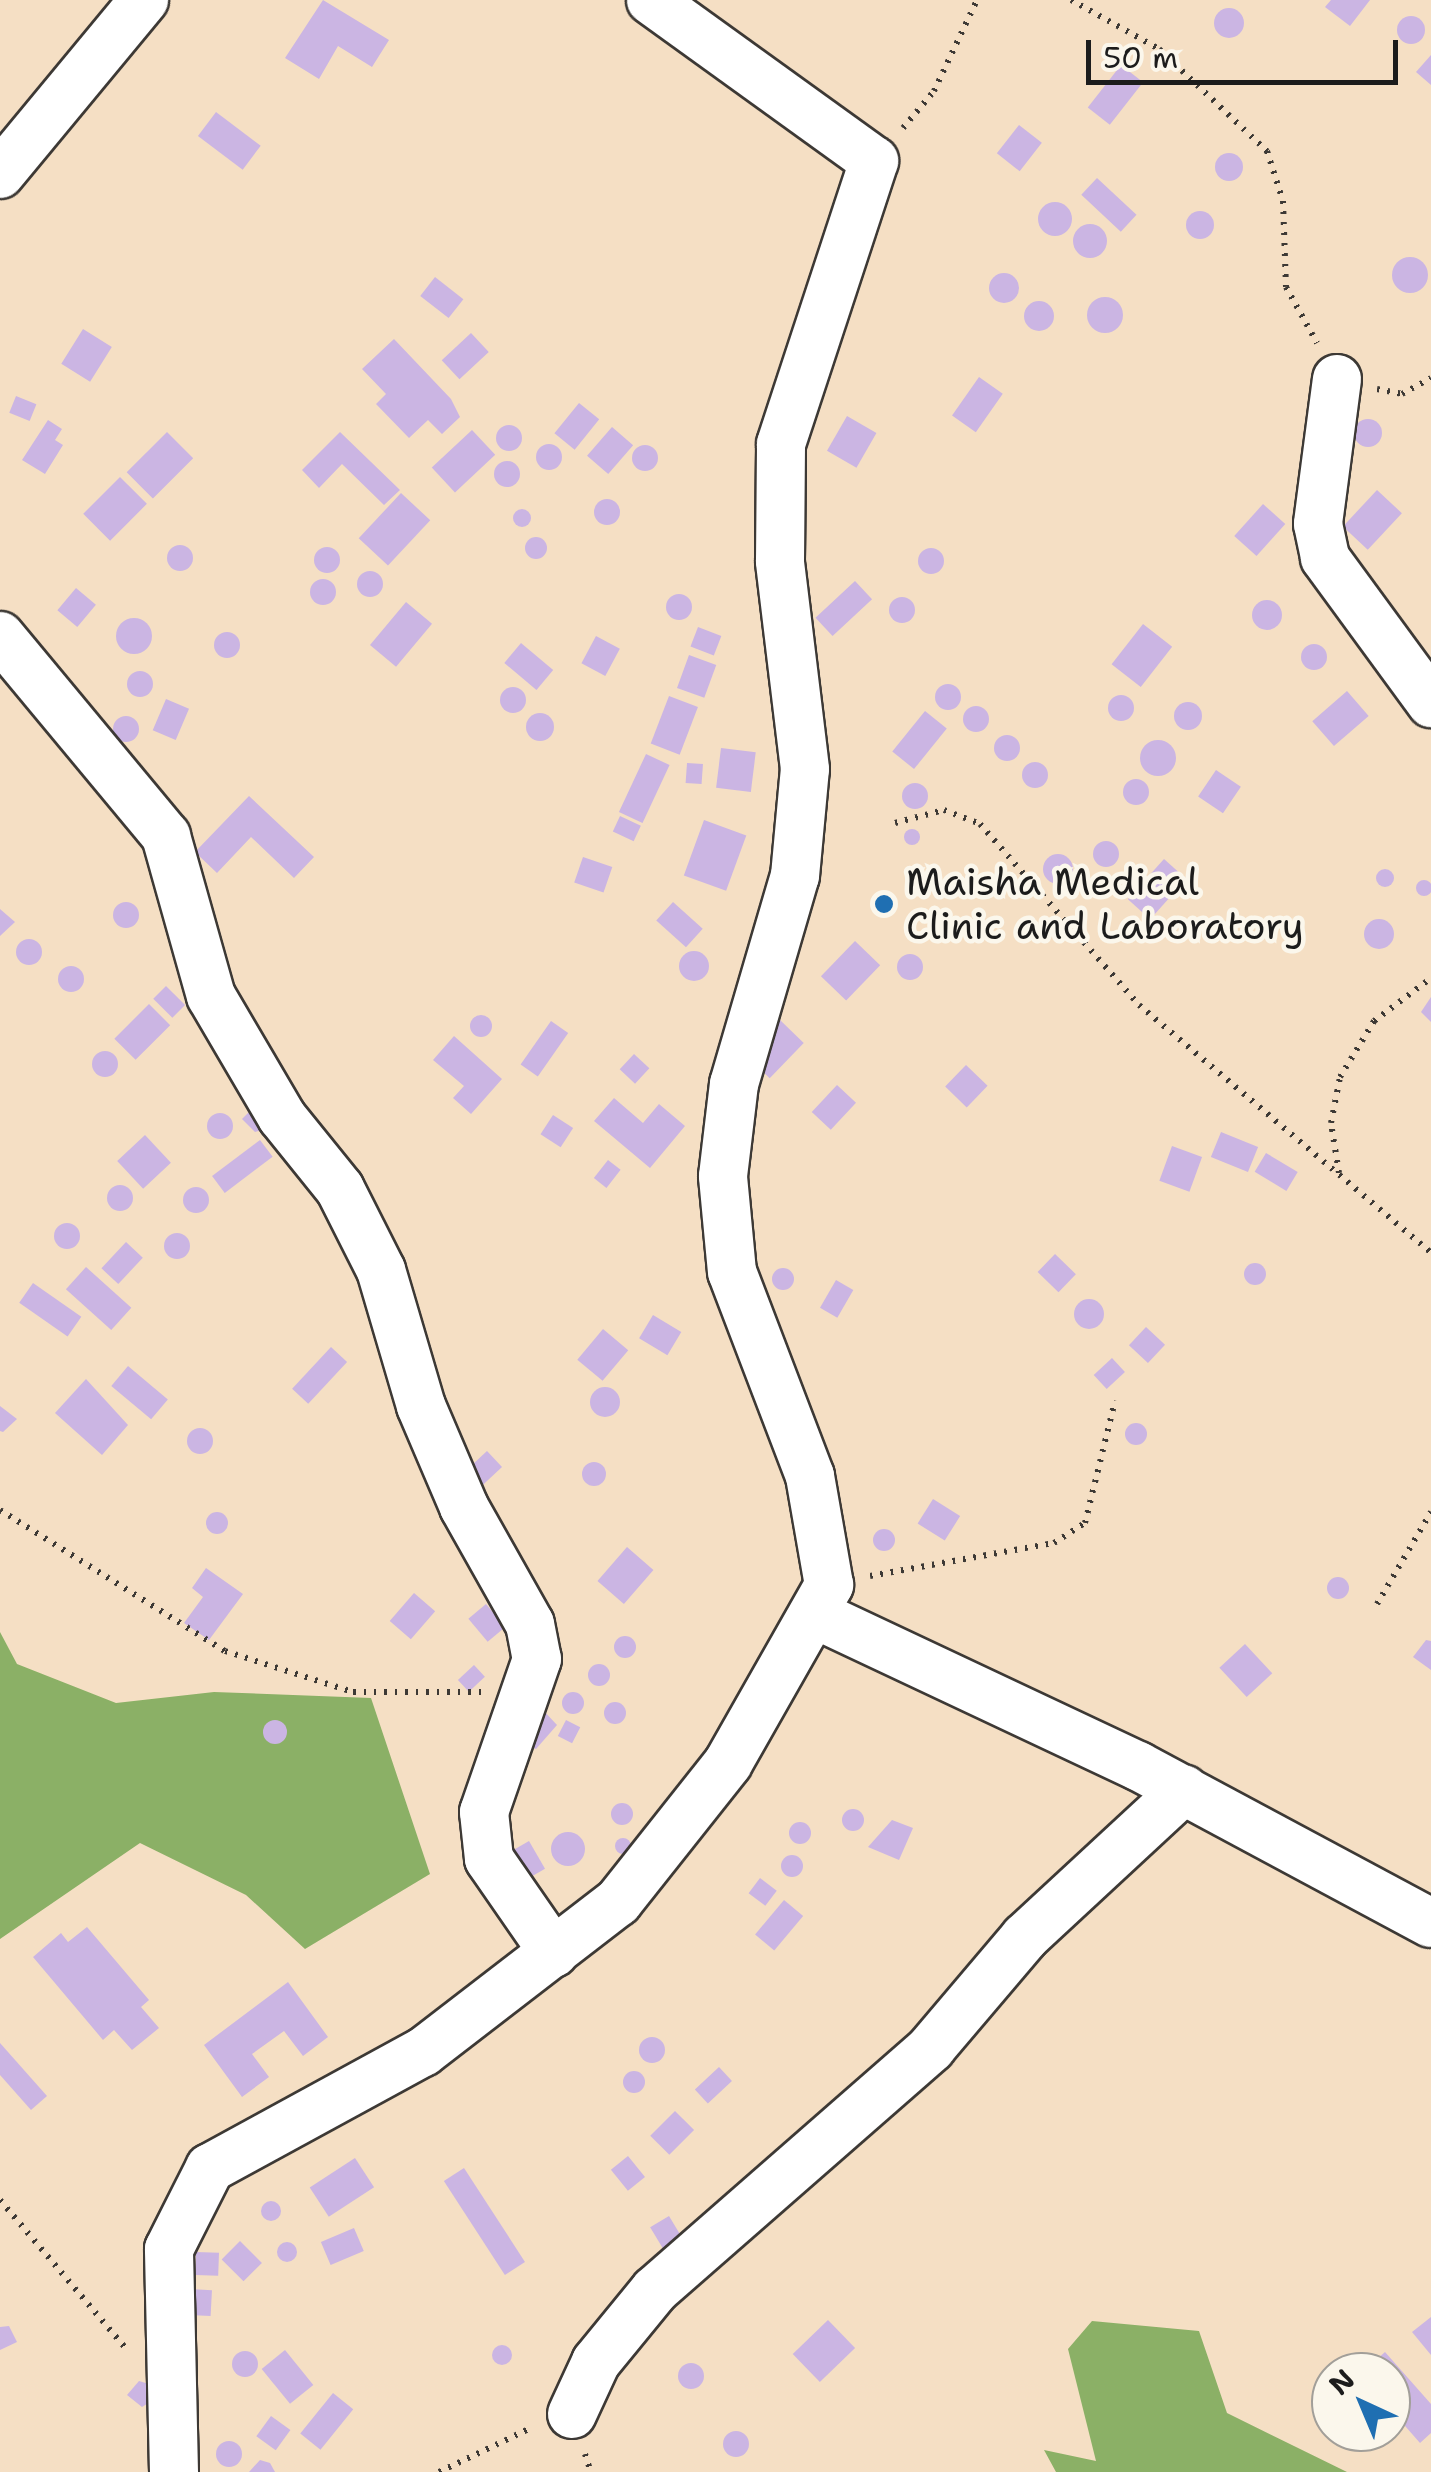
<!DOCTYPE html>
<style>
body{margin:0}
#map{position:relative;width:1431px;height:2472px;overflow:hidden;background:#f5dfc4;font-family:"Shantell Sans",sans-serif}
div>[style]{position:absolute}
[style*='--x']{left:calc(var(--x)*1px);top:calc(var(--y)*1px);width:calc(var(--w)*1px);rotate:calc(var(--a)*1deg)}
.forest>*{inset:0;background:#8bb066}
.building>*{inset:0;background:#cbb5e3;transform-origin:0 0}
.round{border-radius:50%}
.path>*{height:6px;margin-top:-3px;transform-origin:0;background:repeating-linear-gradient(90deg,#3d3935 0 2.5px,transparent 0 10.5px)}
.roads{filter:drop-shadow(2px 0 #3d3935) drop-shadow(-2px 0 #3d3935) drop-shadow(0 2px #3d3935) drop-shadow(0 -2px #3d3935)}
.minor>*{height:48px;margin:-24px;padding:0 24px;transform-origin:24px;border-radius:24px;background:#fff}
.dots>*{width:28px;height:28px;translate:-50% -50%;box-sizing:border-box;border:5px solid #fbf7ec;border-radius:50%}
span{translate:-50% -50%;white-space:nowrap;text-align:center;line-height:1.15;-webkit-text-stroke:9px #fbf7ec;paint-order:stroke}
.poi-label{font-size:38px;color:#1c1c1c}
.left{translate:0 -50%;text-align:left}
.north{position:absolute;left:1311px;top:2352px;width:100px;height:100px;box-sizing:border-box;background:#fbf7ec;border:2px solid #a29f99;border-radius:50%;rotate:316deg;font-size:28px;font-weight:700;line-height:40px;text-align:center;color:#1c1c1c}
.north::after{content:'';display:block;margin:auto;width:35px;height:45px;background:#1f6fb2;clip-path:polygon(50% 0,100% 100%,50% 72%,0 100%)}
.scale{position:absolute;left:1086px;top:40px;width:312px;height:45px;box-sizing:border-box;border:5px solid #1c1c1c;border-top:0;padding-left:12px;font-size:30px;line-height:35px;white-space:nowrap;color:#1c1c1c;-webkit-text-stroke:8px #fbf7ec;paint-order:stroke}
</style>
<div id="map">
<div class="forest">
<div style="clip-path:polygon(0 1632px,17px 1664px,116px 1703px,214px 1692px,371px 1698px,430px 1874px,305px 1949px,246px 1895px,140px 1843px,0 1939px)"></div>
<div style="clip-path:polygon(1092px 2321px,1199px 2331px,1227px 2413px,1347px 2472px,1056px 2472px,1044px 2450px,1096px 2461px,1068px 2349px)"></div>
</div>
<div class="building">
<div style="clip-path:polygon(323px 0,389px 40px,372px 67px,338px 46px,319px 79px,285px 58px)"></div>
<div style="clip-path:polygon(1331px 0,1370px 0,1350px 26px,1325px 7px)"></div>
<div class="round" style="left:1214px;top:8px;width:30px;height:30px"></div>
<div class="round" style="left:1397px;top:16px;width:28px;height:28px"></div>
<div style="clip-path:polygon(1431px 55px,1431px 85px,1416px 72px)"></div>
<div style="left:1121px;top:65px;width:28px;height:54px;rotate:38deg"></div>
<div style="left:216px;top:112px;width:56px;height:30px;rotate:37deg"></div>
<div style="left:1019px;top:125px;width:29px;height:36px;rotate:38deg"></div>
<div class="round" style="left:1215px;top:153px;width:28px;height:28px"></div>
<div style="left:1097px;top:178px;width:54px;height:23px;rotate:43deg"></div>
<div class="round" style="left:1038px;top:202px;width:34px;height:34px"></div>
<div class="round" style="left:1186px;top:211px;width:28px;height:28px"></div>
<div class="round" style="left:1073px;top:224px;width:34px;height:34px"></div>
<div class="round" style="left:1392px;top:257px;width:36px;height:36px"></div>
<div class="round" style="left:989px;top:273px;width:30px;height:30px"></div>
<div style="left:435px;top:277px;width:36px;height:24px;rotate:38deg"></div>
<div class="round" style="left:1087px;top:297px;width:36px;height:36px"></div>
<div class="round" style="left:1024px;top:301px;width:30px;height:30px"></div>
<div style="left:83px;top:329px;width:34px;height:41px;rotate:32deg"></div>
<div style="left:471px;top:333px;width:26px;height:40px;rotate:47deg"></div>
<div style="clip-path:polygon(394px 339px,451px 399px,460px 417px,442px 434px,428px 420px,409px 438px,376px 404px,386px 394px,362px 369px)"></div>
<div style="left:979px;top:377px;width:29px;height:47px;rotate:35deg"></div>
<div style="left:16px;top:396px;width:22px;height:18px;rotate:22deg"></div>
<div style="left:579px;top:403px;width:26px;height:39px;rotate:39deg"></div>
<div style="left:847px;top:416px;width:34px;height:40px;rotate:30deg"></div>
<div class="round" style="left:1354px;top:419px;width:28px;height:28px"></div>
<div style="clip-path:polygon(48px 420px,62px 429px,55px 440px,63px 445px,45px 474px,22px 460px)"></div>
<div class="round" style="left:496px;top:425px;width:26px;height:26px"></div>
<div style="left:612px;top:427px;width:28px;height:38px;rotate:41deg"></div>
<div style="left:472px;top:430px;width:34px;height:55px;rotate:47deg"></div>
<div style="left:167px;top:432px;width:37px;height:57px;rotate:45deg"></div>
<div style="clip-path:polygon(340px 432px,400px 490px,384px 505px,342px 464px,319px 488px,302px 470px)"></div>
<div class="round" style="left:536px;top:444px;width:26px;height:26px"></div>
<div class="round" style="left:632px;top:445px;width:26px;height:26px"></div>
<div class="round" style="left:494px;top:461px;width:26px;height:26px"></div>
<div style="left:120px;top:477px;width:38px;height:52px;rotate:45deg"></div>
<div style="left:1377px;top:490px;width:34px;height:50px;rotate:43deg"></div>
<div style="left:401px;top:493px;width:40px;height:62px;rotate:43deg"></div>
<div class="round" style="left:594px;top:499px;width:26px;height:26px"></div>
<div style="left:1263px;top:504px;width:30px;height:43px;rotate:42deg"></div>
<div class="round" style="left:513px;top:509px;width:18px;height:18px"></div>
<div class="round" style="left:525px;top:537px;width:22px;height:22px"></div>
<div class="round" style="left:167px;top:545px;width:26px;height:26px"></div>
<div class="round" style="left:314px;top:547px;width:26px;height:26px"></div>
<div class="round" style="left:918px;top:548px;width:26px;height:26px"></div>
<div class="round" style="left:357px;top:571px;width:26px;height:26px"></div>
<div class="round" style="left:310px;top:579px;width:26px;height:26px"></div>
<div style="left:855px;top:581px;width:25px;height:54px;rotate:47deg"></div>
<div style="left:76px;top:588px;width:26px;height:29px;rotate:40deg"></div>
<div class="round" style="left:666px;top:594px;width:26px;height:26px"></div>
<div class="round" style="left:889px;top:597px;width:26px;height:26px"></div>
<div class="round" style="left:1252px;top:600px;width:30px;height:30px"></div>
<div style="left:406px;top:602px;width:34px;height:56px;rotate:40deg"></div>
<div class="round" style="left:116px;top:618px;width:36px;height:36px"></div>
<div style="left:1143px;top:624px;width:37px;height:51px;rotate:38deg"></div>
<div style="left:698px;top:627px;width:25px;height:21px;rotate:21deg"></div>
<div class="round" style="left:214px;top:632px;width:26px;height:26px"></div>
<div style="left:596px;top:636px;width:27px;height:31px;rotate:28deg"></div>
<div style="left:521px;top:643px;width:42px;height:26px;rotate:40deg"></div>
<div class="round" style="left:1301px;top:644px;width:26px;height:26px"></div>
<div style="left:689px;top:655px;width:29px;height:35px;rotate:20deg"></div>
<div class="round" style="left:127px;top:671px;width:26px;height:26px"></div>
<div class="round" style="left:935px;top:684px;width:26px;height:26px"></div>
<div class="round" style="left:500px;top:687px;width:26px;height:26px"></div>
<div style="left:1347px;top:691px;width:33px;height:46px;rotate:49deg"></div>
<div class="round" style="left:1108px;top:695px;width:26px;height:26px"></div>
<div style="left:669px;top:696px;width:31px;height:51px;rotate:21deg"></div>
<div style="left:166px;top:699px;width:25px;height:34px;rotate:23deg"></div>
<div class="round" style="left:1174px;top:702px;width:28px;height:28px"></div>
<div class="round" style="left:963px;top:706px;width:26px;height:26px"></div>
<div style="left:925px;top:711px;width:28px;height:52px;rotate:39deg"></div>
<div class="round" style="left:526px;top:713px;width:28px;height:28px"></div>
<div class="round" style="left:113px;top:716px;width:26px;height:26px"></div>
<div class="round" style="left:994px;top:735px;width:26px;height:26px"></div>
<div class="round" style="left:1140px;top:740px;width:36px;height:36px"></div>
<div style="left:721px;top:748px;width:35px;height:40px;rotate:7deg"></div>
<div style="left:646px;top:754px;width:26px;height:64px;rotate:25deg"></div>
<div class="round" style="left:1022px;top:762px;width:26px;height:26px"></div>
<div style="left:687px;top:763px;width:16px;height:20px;rotate:4deg"></div>
<div style="left:1216px;top:770px;width:30px;height:32px;rotate:34deg"></div>
<div class="round" style="left:1123px;top:779px;width:26px;height:26px"></div>
<div class="round" style="left:902px;top:783px;width:26px;height:26px"></div>
<div style="clip-path:polygon(249px 796px,314px 857px,294px 878px,251px 837px,217px 873px,195px 852px)"></div>
<div style="left:620px;top:816px;width:23px;height:17px;rotate:25deg"></div>
<div style="left:704px;top:820px;width:45px;height:59px;rotate:20deg"></div>
<div class="round" style="left:904px;top:829px;width:16px;height:16px"></div>
<div class="round" style="left:1093px;top:841px;width:26px;height:26px"></div>
<div class="round" style="left:1043px;top:854px;width:30px;height:30px"></div>
<div style="left:583px;top:857px;width:31px;height:27px;rotate:19deg"></div>
<div style="left:1164px;top:859px;width:30px;height:54px;rotate:42deg"></div>
<div class="round" style="left:1376px;top:869px;width:18px;height:18px"></div>
<div class="round" style="left:1416px;top:880px;width:16px;height:16px"></div>
<div class="round" style="left:113px;top:902px;width:26px;height:26px"></div>
<div style="left:673px;top:902px;width:40px;height:25px;rotate:42deg"></div>
<div style="clip-path:polygon(0 909px,15px 922px,0 936px)"></div>
<div class="round" style="left:1364px;top:919px;width:30px;height:30px"></div>
<div class="round" style="left:16px;top:939px;width:26px;height:26px"></div>
<div style="left:855px;top:941px;width:35px;height:49px;rotate:44deg"></div>
<div class="round" style="left:679px;top:951px;width:30px;height:30px"></div>
<div class="round" style="left:897px;top:954px;width:26px;height:26px"></div>
<div class="round" style="left:58px;top:966px;width:26px;height:26px"></div>
<div style="left:166px;top:986px;width:27px;height:18px;rotate:45deg"></div>
<div style="clip-path:polygon(1431px 997px,1431px 1022px,1421px 1012px)"></div>
<div style="left:149px;top:1004px;width:30px;height:49px;rotate:45deg"></div>
<div class="round" style="left:470px;top:1015px;width:22px;height:22px"></div>
<div style="left:780px;top:1020px;width:33px;height:49px;rotate:44deg"></div>
<div style="left:551px;top:1021px;width:21px;height:53px;rotate:35deg"></div>
<div style="clip-path:polygon(454px 1036px,502px 1079px,471px 1114px,453px 1098px,464px 1086px,433px 1060px)"></div>
<div class="round" style="left:92px;top:1051px;width:26px;height:26px"></div>
<div style="left:634px;top:1054px;width:21px;height:21px;rotate:43deg"></div>
<div style="left:966px;top:1065px;width:30px;height:30px;rotate:44deg"></div>
<div style="left:837px;top:1085px;width:26px;height:37px;rotate:43deg"></div>
<div style="clip-path:polygon(614px 1098px,643px 1123px,659px 1104px,685px 1126px,650px 1168px,594px 1121px)"></div>
<div style="clip-path:polygon(256px 1105px,265px 1129px,255px 1132px,242px 1119px)"></div>
<div class="round" style="left:207px;top:1113px;width:26px;height:26px"></div>
<div style="left:553px;top:1115px;width:24px;height:23px;rotate:33deg"></div>
<div style="left:1221px;top:1132px;width:40px;height:27px;rotate:22deg"></div>
<div style="left:145px;top:1135px;width:38px;height:38px;rotate:47deg"></div>
<div style="left:260px;top:1140px;width:21px;height:60px;rotate:53deg"></div>
<div style="left:1172px;top:1146px;width:32px;height:37px;rotate:20deg"></div>
<div style="left:1266px;top:1153px;width:37px;height:22px;rotate:31deg"></div>
<div style="left:608px;top:1160px;width:16px;height:23px;rotate:38deg"></div>
<div class="round" style="left:107px;top:1185px;width:26px;height:26px"></div>
<div class="round" style="left:183px;top:1187px;width:26px;height:26px"></div>
<div class="round" style="left:54px;top:1223px;width:26px;height:26px"></div>
<div class="round" style="left:164px;top:1233px;width:26px;height:26px"></div>
<div style="left:126px;top:1242px;width:23px;height:36px;rotate:43deg"></div>
<div style="left:1055px;top:1254px;width:29px;height:25px;rotate:44deg"></div>
<div class="round" style="left:1244px;top:1263px;width:22px;height:22px"></div>
<div style="left:86px;top:1267px;width:61px;height:30px;rotate:42deg"></div>
<div class="round" style="left:772px;top:1268px;width:22px;height:22px"></div>
<div style="left:836px;top:1280px;width:20px;height:32px;rotate:30deg"></div>
<div style="left:33px;top:1283px;width:59px;height:24px;rotate:35deg"></div>
<div class="round" style="left:1074px;top:1299px;width:30px;height:30px"></div>
<div style="left:653px;top:1315px;width:33px;height:27px;rotate:31deg"></div>
<div style="left:1146px;top:1327px;width:26px;height:25px;rotate:43deg"></div>
<div style="left:603px;top:1329px;width:33px;height:40px;rotate:40deg"></div>
<div style="left:331px;top:1347px;width:22px;height:57px;rotate:43deg"></div>
<div style="left:1112px;top:1358px;width:19px;height:25px;rotate:47deg"></div>
<div style="left:128px;top:1366px;width:52px;height:26px;rotate:40deg"></div>
<div style="clip-path:polygon(86px 1379px,128px 1425px,102px 1455px,55px 1413px)"></div>
<div class="round" style="left:590px;top:1387px;width:30px;height:30px"></div>
<div style="clip-path:polygon(0 1406px,17px 1419px,3px 1432px,0 1431px)"></div>
<div class="round" style="left:1125px;top:1423px;width:22px;height:22px"></div>
<div class="round" style="left:187px;top:1428px;width:26px;height:26px"></div>
<div style="left:487px;top:1451px;width:22px;height:37px;rotate:47deg"></div>
<div class="round" style="left:582px;top:1462px;width:24px;height:24px"></div>
<div style="left:933px;top:1499px;width:32px;height:29px;rotate:32deg"></div>
<div class="round" style="left:206px;top:1512px;width:22px;height:22px"></div>
<div class="round" style="left:873px;top:1529px;width:22px;height:22px"></div>
<div style="left:627px;top:1547px;width:35px;height:45px;rotate:41deg"></div>
<div style="clip-path:polygon(206px 1568px,243px 1594px,209px 1640px,184px 1623px,203px 1597px,192px 1588px)"></div>
<div class="round" style="left:1327px;top:1577px;width:22px;height:22px"></div>
<div style="left:414px;top:1593px;width:28px;height:37px;rotate:41deg"></div>
<div style="left:486px;top:1604px;width:30px;height:23px;rotate:50deg"></div>
<div class="round" style="left:614px;top:1636px;width:22px;height:22px"></div>
<div style="clip-path:polygon(1426px 1640px,1431px 1641px,1431px 1670px,1413px 1657px)"></div>
<div style="left:1245px;top:1644px;width:40px;height:35px;rotate:47deg"></div>
<div class="round" style="left:588px;top:1664px;width:22px;height:22px"></div>
<div style="left:474px;top:1665px;width:16px;height:22px;rotate:47deg"></div>
<div class="round" style="left:562px;top:1692px;width:22px;height:22px"></div>
<div class="round" style="left:604px;top:1702px;width:22px;height:22px"></div>
<div style="clip-path:polygon(543px 1710px,557px 1725px,536px 1749px,526px 1745px)"></div>
<div class="round" style="left:263px;top:1720px;width:24px;height:24px"></div>
<div style="left:566px;top:1720px;width:16px;height:18px;rotate:27deg"></div>
<div class="round" style="left:611px;top:1803px;width:22px;height:22px"></div>
<div class="round" style="left:842px;top:1809px;width:22px;height:22px"></div>
<div style="clip-path:polygon(892px 1820px,913px 1828px,899px 1860px,868px 1847px)"></div>
<div class="round" style="left:789px;top:1822px;width:22px;height:22px"></div>
<div class="round" style="left:551px;top:1832px;width:34px;height:34px"></div>
<div class="round" style="left:615px;top:1838px;width:16px;height:16px"></div>
<div style="left:529px;top:1841px;width:32px;height:17px;rotate:60deg"></div>
<div class="round" style="left:781px;top:1855px;width:22px;height:22px"></div>
<div style="left:760px;top:1878px;width:21px;height:19px;rotate:37deg"></div>
<div style="left:784px;top:1900px;width:25px;height:45px;rotate:40deg"></div>
<div style="clip-path:polygon(87px 1927px,149px 2000px,141px 2007px,159px 2028px,132px 2050px,114px 2030px,103px 2040px,33px 1957px,61px 1933px,68px 1942px)"></div>
<div style="clip-path:polygon(288px 1982px,328px 2037px,303px 2056px,284px 2031px,252px 2054px,269px 2077px,242px 2097px,204px 2045px)"></div>
<div class="round" style="left:639px;top:2037px;width:26px;height:26px"></div>
<div style="clip-path:polygon(0 2043px,47px 2096px,31px 2110px,0 2075px)"></div>
<div style="left:719px;top:2067px;width:19px;height:33px;rotate:47deg"></div>
<div class="round" style="left:623px;top:2071px;width:22px;height:22px"></div>
<div style="left:675px;top:2111px;width:27px;height:35px;rotate:45deg"></div>
<div style="left:628px;top:2156px;width:27px;height:22px;rotate:51deg"></div>
<div style="left:355px;top:2158px;width:35px;height:54px;rotate:57deg"></div>
<div style="left:464px;top:2168px;width:112px;height:24px;rotate:57deg"></div>
<div class="round" style="left:261px;top:2201px;width:20px;height:20px"></div>
<div style="left:669px;top:2216px;width:26px;height:22px;rotate:59deg"></div>
<div style="left:354px;top:2228px;width:25px;height:36px;rotate:67deg"></div>
<div style="left:240px;top:2241px;width:31px;height:26px;rotate:45deg"></div>
<div class="round" style="left:277px;top:2242px;width:20px;height:20px"></div>
<div style="left:196px;top:2252px;width:23px;height:23px;rotate:2deg"></div>
<div style="left:190px;top:2289px;width:22px;height:26px;rotate:3deg"></div>
<div style="clip-path:polygon(1431px 2317px,1431px 2355px,1412px 2332px)"></div>
<div style="left:828px;top:2320px;width:39px;height:49px;rotate:46deg"></div>
<div style="clip-path:polygon(9px 2326px,17px 2342px,0 2350px,0 2327px)"></div>
<div class="round" style="left:492px;top:2345px;width:20px;height:20px"></div>
<div style="left:285px;top:2350px;width:45px;height:30px;rotate:51deg"></div>
<div class="round" style="left:232px;top:2351px;width:26px;height:26px"></div>
<div style="clip-path:polygon(1385px 2352px,1431px 2404px,1431px 2433px,1420px 2443px,1391px 2410px,1391px 2372px,1363px 2372px)"></div>
<div class="round" style="left:678px;top:2363px;width:26px;height:26px"></div>
<div style="clip-path:polygon(139px 2381px,149px 2384px,150px 2402px,142px 2407px,127px 2395px)"></div>
<div style="left:333px;top:2393px;width:26px;height:52px;rotate:39deg"></div>
<div style="left:271px;top:2416px;width:24px;height:25px;rotate:36deg"></div>
<div class="round" style="left:723px;top:2431px;width:26px;height:26px"></div>
<div class="round" style="left:216px;top:2441px;width:26px;height:26px"></div>
<div style="clip-path:polygon(260px 2460px,270px 2463px,275px 2472px,249px 2472px)"></div>
</div>
<div class="path">
<div style="--x:1071;--y:0;--w:101;--a:29.1"></div>
<div style="--x:1159;--y:49;--w:149;--a:43.4"></div>
<div style="--x:1267;--y:151;--w:52;--a:72.3"></div>
<div style="--x:1283;--y:201;--w:86;--a:88"></div>
<div style="--x:1286;--y:287;--w:64;--a:61"></div>
<div style="--x:903;--y:128;--w:48;--a:-50"></div>
<div style="--x:934;--y:91;--w:101;--a:-64.7"></div>
<div style="--x:1377;--y:389;--w:25;--a:11"></div>
<div style="--x:1402;--y:394;--w:33;--a:-29"></div>
<div style="--x:895;--y:823;--w:51;--a:-14.9"></div>
<div style="--x:944;--y:810;--w:39;--a:21"></div>
<div style="--x:980;--y:824;--w:241;--a:48.7"></div>
<div style="--x:1139;--y:1005;--w:383;--a:40.3"></div>
<div style="--x:1339;--y:1173;--w:51;--a:-99.1"></div>
<div style="--x:1331;--y:1123;--w:47;--a:-78.9"></div>
<div style="--x:1340;--y:1077;--w:66;--a:-58.7"></div>
<div style="--x:1374;--y:1021;--w:71;--a:-37"></div>
<div style="--x:0;--y:1510;--w:266;--a:32.1"></div>
<div style="--x:225;--y:1651;--w:134;--a:17.8"></div>
<div style="--x:353;--y:1692;--w:129;--a:0"></div>
<div style="--x:870;--y:1576;--w:187;--a:-10.2"></div>
<div style="--x:1054;--y:1543;--w:37;--a:-33"></div>
<div style="--x:1085;--y:1523;--w:126;--a:-76.2"></div>
<div style="--x:1377;--y:1604;--w:107;--a:-59.6"></div>
<div style="--x:0;--y:2200;--w:198;--a:49.7"></div>
<div style="--x:585;--y:2454;--w:19;--a:72"></div>
<div style="--x:439;--y:2472;--w:104;--a:-25.6"></div>
</div>
<div class="roads">
<div class="minor">
<div style="--x:0;--y:174;--w:226;--a:-50.4"></div>
<div style="--x:1337;--y:379;--w:146;--a:97.5"></div>
<div style="--x:1318;--y:524;--w:35;--a:78"></div>
<div style="--x:1325;--y:558;--w:180;--a:53.8"></div>
<div style="--x:0;--y:636;--w:260;--a:50.3"></div>
<div style="--x:166;--y:836;--w:166;--a:74.3"></div>
<div style="--x:211;--y:996;--w:140;--a:59.6"></div>
<div style="--x:282;--y:1117;--w:92;--a:51.1"></div>
<div style="--x:340;--y:1189;--w:91;--a:63.2"></div>
<div style="--x:381;--y:1270;--w:142;--a:73.6"></div>
<div style="--x:421;--y:1406;--w:110;--a:66.9"></div>
<div style="--x:464;--y:1507;--w:134;--a:60.6"></div>
<div style="--x:530;--y:1624;--w:36;--a:79"></div>
<div style="--x:537;--y:1659;--w:162;--a:109.1"></div>
<div style="--x:484;--y:1812;--w:47;--a:83.9"></div>
<div style="--x:489;--y:1859;--w:114;--a:55.3"></div>
<div style="--x:819;--y:1616;--w:353;--a:25.2"></div>
<div style="--x:1138;--y:1766;--w:332;--a:28.2"></div>
<div style="--x:572;--y:2414;--w:57;--a:-65.2"></div>
<div style="--x:596;--y:2362;--w:93;--a:-50.7"></div>
<div style="--x:655;--y:2290;--w:367;--a:-41.2"></div>
<div style="--x:931;--y:2048;--w:145;--a:-49.7"></div>
<div style="--x:1025;--y:1937;--w:217;--a:-42.8"></div>
<div style="--x:174;--y:2472;--w:223;--a:-91.3"></div>
<div style="--x:169;--y:2249;--w:91;--a:-63.2"></div>
<div style="--x:210;--y:2168;--w:243;--a:-28.6"></div>
<div style="--x:423;--y:2052;--w:246;--a:-37.6"></div>
<div style="--x:618;--y:1902;--w:177;--a:-51.6"></div>
<div style="--x:728;--y:1763;--w:205;--a:-60.4"></div>
<div style="--x:829;--y:1585;--w:111;--a:-99.9"></div>
<div style="--x:810;--y:1476;--w:218;--a:-110.9"></div>
<div style="--x:732;--y:1272;--w:96;--a:-95.4"></div>
<div style="--x:723;--y:1176;--w:93;--a:-83.2"></div>
<div style="--x:734;--y:1084;--w:217;--a:-73.7"></div>
<div style="--x:795;--y:876;--w:107;--a:-84.7"></div>
<div style="--x:805;--y:769;--w:209;--a:-96.9"></div>
<div style="--x:780;--y:561;--w:117;--a:-89.5"></div>
<div style="--x:781;--y:444;--w:298;--a:-71.8"></div>
<div style="--x:874;--y:161;--w:275;--a:-144.2"></div>
</div>
</div>
<div class="dots">
<div style="left:884px;top:904px;background:#1f6fb2"></div>
</div>
<div class="poi-label">
<span class="left" style="left:906px;top:904px">Maisha Medical<br>Clinic and Laboratory</span>
</div>
<div class="north">N</div>
<div class="scale">50 m</div>
</div>
